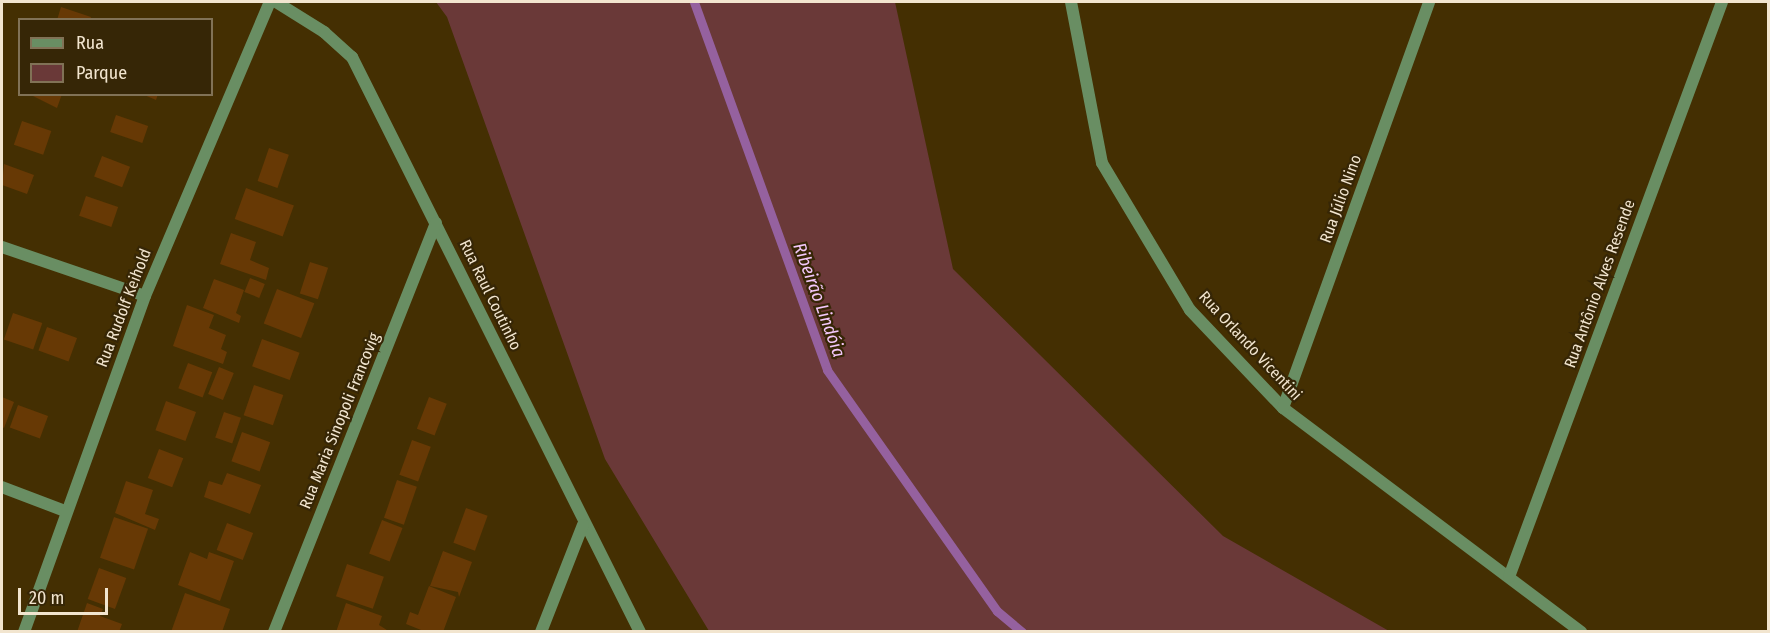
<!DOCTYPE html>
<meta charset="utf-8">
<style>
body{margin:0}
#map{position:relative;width:1770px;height:633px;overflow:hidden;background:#442f02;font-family:"Fira Sans Condensed",sans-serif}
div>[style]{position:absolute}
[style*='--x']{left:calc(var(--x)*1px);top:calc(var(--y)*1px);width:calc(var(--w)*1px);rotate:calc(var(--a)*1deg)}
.green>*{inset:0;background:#6a3938}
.stream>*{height:9px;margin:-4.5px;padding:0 4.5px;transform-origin:4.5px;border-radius:4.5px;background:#95619f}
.building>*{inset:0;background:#673905;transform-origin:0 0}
.minor>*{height:12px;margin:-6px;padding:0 6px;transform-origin:6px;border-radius:6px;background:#698e63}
span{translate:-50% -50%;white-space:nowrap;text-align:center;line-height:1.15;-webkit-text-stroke:4.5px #362606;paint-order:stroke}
.street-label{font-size:16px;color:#f2e5cf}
.water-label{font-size:18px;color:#f3c8fb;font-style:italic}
.frame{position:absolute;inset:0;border:3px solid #f2e5cf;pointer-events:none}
.legend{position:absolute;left:18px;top:18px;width:195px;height:78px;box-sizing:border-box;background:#362606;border:2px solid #817256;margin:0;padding:8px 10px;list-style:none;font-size:18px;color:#f2e5cf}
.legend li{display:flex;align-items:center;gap:12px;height:30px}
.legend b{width:30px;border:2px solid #817256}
.scale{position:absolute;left:18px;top:588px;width:90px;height:27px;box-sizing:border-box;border:3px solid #f2e5cf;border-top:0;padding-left:8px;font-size:18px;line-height:21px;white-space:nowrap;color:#f2e5cf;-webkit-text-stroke:4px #362606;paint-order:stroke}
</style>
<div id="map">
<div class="green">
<div style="clip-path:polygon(436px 2px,895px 2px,953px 269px,1223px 536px,1389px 631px,709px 631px,605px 459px,447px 17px)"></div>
</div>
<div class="stream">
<div style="--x:694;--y:2;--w:391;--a:70.1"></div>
<div style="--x:827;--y:370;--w:295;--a:54.8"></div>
<div style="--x:997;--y:611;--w:33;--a:40"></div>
</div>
<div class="building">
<div style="clip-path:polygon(61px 7px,91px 17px,90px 20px,57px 20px)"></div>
<div style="clip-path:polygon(29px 94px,62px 94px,57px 108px)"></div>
<div style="clip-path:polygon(142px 94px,158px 94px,156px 100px)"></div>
<div style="left:116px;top:115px;width:34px;height:18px;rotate:19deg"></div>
<div style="left:22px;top:121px;width:31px;height:25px;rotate:19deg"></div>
<div style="left:269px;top:148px;width:21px;height:35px;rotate:19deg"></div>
<div style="left:102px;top:156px;width:30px;height:22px;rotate:21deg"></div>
<div style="clip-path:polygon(4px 164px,34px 175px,27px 194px,2px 185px)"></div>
<div style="left:246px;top:188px;width:51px;height:33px;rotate:20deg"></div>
<div style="left:86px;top:196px;width:34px;height:21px;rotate:19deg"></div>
<div style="clip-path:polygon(231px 233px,256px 242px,250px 260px,269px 268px,266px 280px,220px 264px)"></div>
<div style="left:310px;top:262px;width:19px;height:33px;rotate:18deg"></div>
<div style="left:250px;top:278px;width:16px;height:15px;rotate:22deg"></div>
<div style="clip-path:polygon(214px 279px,244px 290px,236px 313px,241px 316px,239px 323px,203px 308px)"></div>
<div style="left:277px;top:289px;width:40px;height:37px;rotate:21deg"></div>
<div style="clip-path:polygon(187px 305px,214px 315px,209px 328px,226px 335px,221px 349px,227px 352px,223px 364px,173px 346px)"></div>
<div style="left:13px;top:313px;width:31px;height:28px;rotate:19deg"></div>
<div style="left:47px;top:327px;width:32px;height:25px;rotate:20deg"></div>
<div style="left:262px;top:339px;width:40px;height:29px;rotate:20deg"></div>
<div style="left:188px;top:363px;width:26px;height:27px;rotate:21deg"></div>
<div style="left:219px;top:367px;width:16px;height:29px;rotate:22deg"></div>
<div style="left:254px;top:385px;width:31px;height:32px;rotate:19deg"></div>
<div style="clip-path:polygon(2px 397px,14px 402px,4px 428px,2px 427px)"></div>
<div style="left:429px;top:397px;width:19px;height:34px;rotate:21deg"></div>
<div style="left:166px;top:401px;width:32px;height:31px;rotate:20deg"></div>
<div style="left:18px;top:405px;width:32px;height:24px;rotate:20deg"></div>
<div style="left:224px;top:412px;width:18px;height:27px;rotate:19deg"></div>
<div style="left:242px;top:432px;width:30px;height:31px;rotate:20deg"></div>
<div style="left:412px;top:440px;width:20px;height:37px;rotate:20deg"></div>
<div style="left:159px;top:449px;width:26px;height:31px;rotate:21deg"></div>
<div style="clip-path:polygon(227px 473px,261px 485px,250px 514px,204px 497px,209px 481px,222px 485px)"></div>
<div style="left:397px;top:480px;width:21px;height:40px;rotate:19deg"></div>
<div style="clip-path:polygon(126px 481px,153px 490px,145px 514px,159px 519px,155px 530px,115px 513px)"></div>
<div style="left:466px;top:508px;width:23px;height:37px;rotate:20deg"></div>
<div style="left:114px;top:517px;width:36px;height:43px;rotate:19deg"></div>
<div style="left:382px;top:520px;width:22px;height:36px;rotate:21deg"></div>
<div style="left:227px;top:523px;width:28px;height:29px;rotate:21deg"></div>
<div style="clip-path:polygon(443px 551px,472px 562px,459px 597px,458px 592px,430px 586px)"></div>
<div style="clip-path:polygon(190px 552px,207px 559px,209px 552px,234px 561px,220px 601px,178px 585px)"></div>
<div style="left:347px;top:564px;width:39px;height:34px;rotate:19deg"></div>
<div style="left:99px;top:568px;width:29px;height:33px;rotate:20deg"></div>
<div style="clip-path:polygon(429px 586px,456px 597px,443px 632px,426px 632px,406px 624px,410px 612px,418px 615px)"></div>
<div style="clip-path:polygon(185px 593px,230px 609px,222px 632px,171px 632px)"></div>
<div style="clip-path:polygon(87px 603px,103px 609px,100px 616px,122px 624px,119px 632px,77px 632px)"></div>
<div style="clip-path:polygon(346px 603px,382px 616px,379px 625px,390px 632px,336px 632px)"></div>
</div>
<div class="minor">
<div style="--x:276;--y:2;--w:57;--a:32"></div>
<div style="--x:324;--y:32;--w:38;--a:42"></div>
<div style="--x:352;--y:57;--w:643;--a:63.4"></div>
<div style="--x:1071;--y:2;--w:164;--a:79.1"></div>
<div style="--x:1102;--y:163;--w:171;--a:59.1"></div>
<div style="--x:1190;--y:310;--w:135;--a:46.5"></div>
<div style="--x:1283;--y:408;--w:373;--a:36.9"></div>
<div style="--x:2;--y:247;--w:151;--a:18.9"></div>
<div style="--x:1283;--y:408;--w:431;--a:-70.2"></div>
<div style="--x:2;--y:487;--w:67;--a:20.9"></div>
<div style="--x:1509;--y:577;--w:613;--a:-69.67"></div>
<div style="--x:24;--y:632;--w:357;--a:-70.2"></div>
<div style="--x:145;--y:296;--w:319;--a:-67"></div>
<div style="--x:274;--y:632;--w:440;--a:-68.4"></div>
<div style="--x:541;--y:632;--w:115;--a:-68.6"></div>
</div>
<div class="street-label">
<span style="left:1341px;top:199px;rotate:-70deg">Rua Júlio Nino</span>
<span style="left:1600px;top:284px;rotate:-70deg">Rua Antônio Alves Resende</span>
<span style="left:490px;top:295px;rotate:64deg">Rua Raul Coutinho</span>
<span style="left:124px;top:308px;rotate:-69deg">Rua Rudolf Keihold</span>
<span style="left:1250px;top:346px;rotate:47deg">Rua Orlando Vicentini</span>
<span style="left:340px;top:421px;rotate:-68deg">Rua Maria Sinopoli Francovig</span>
</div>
<div class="water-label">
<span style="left:819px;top:300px;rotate:70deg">Ribeirão Lindóia</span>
</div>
<div class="frame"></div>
<ul class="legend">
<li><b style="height:8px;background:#698e63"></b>Rua</li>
<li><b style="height:16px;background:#6a3938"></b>Parque</li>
</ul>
<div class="scale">20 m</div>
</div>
